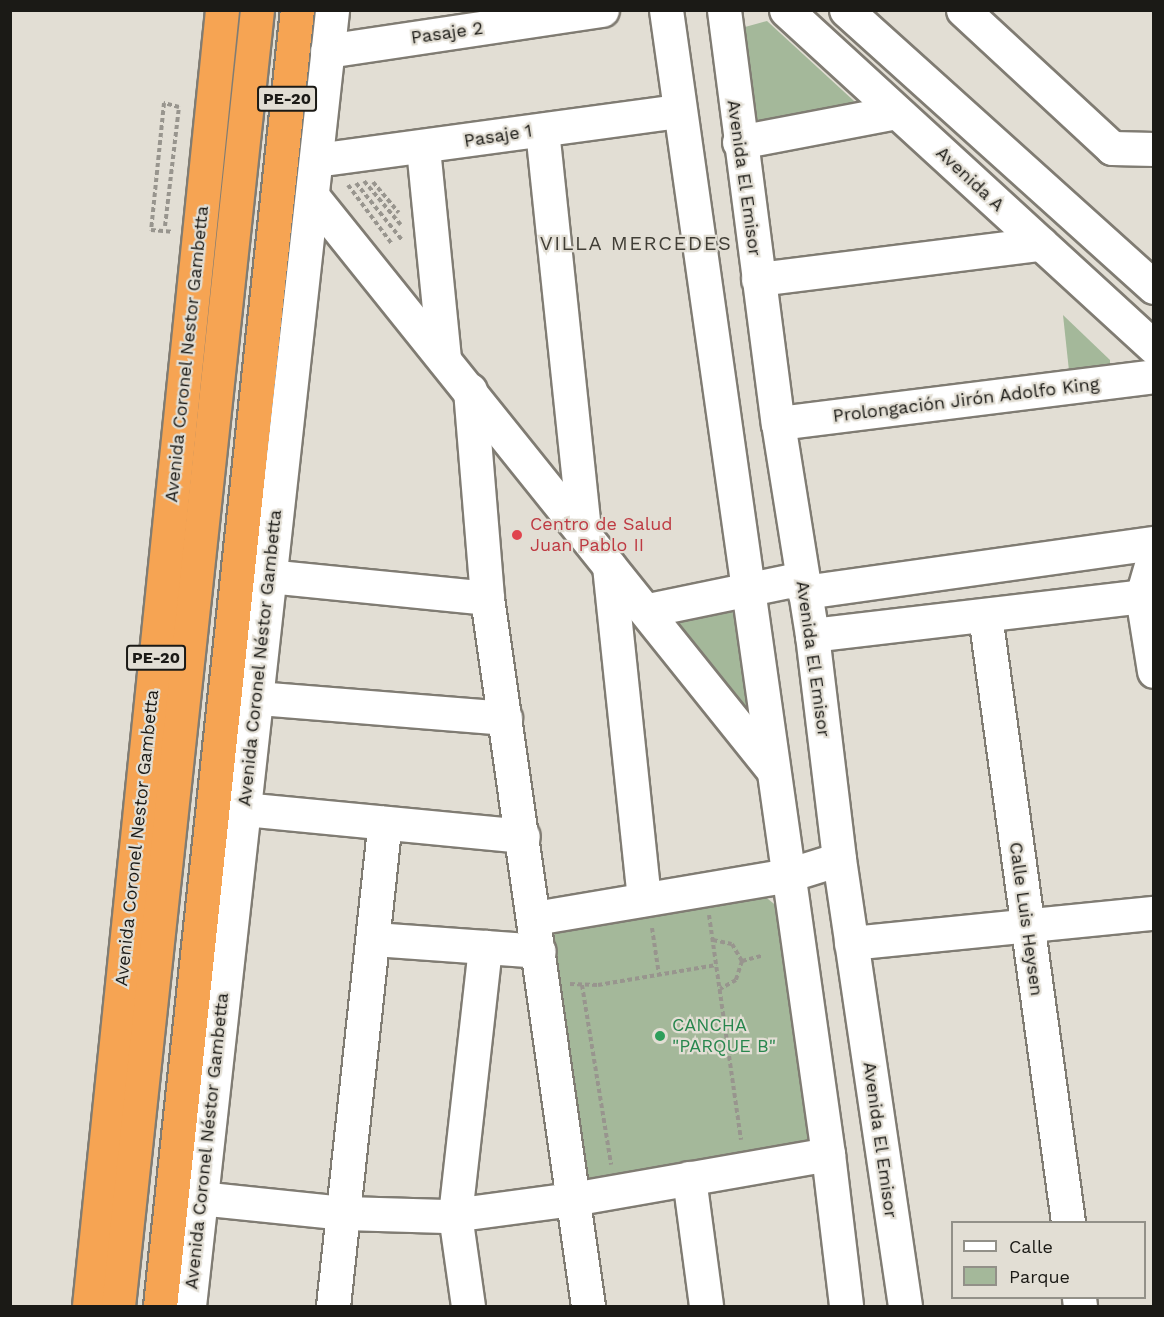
<!DOCTYPE html>
<meta charset="utf-8">
<style>
body{margin:0}
#map{position:relative;width:1164px;height:1317px;overflow:hidden;background:#e2ded4;font-family:"Work Sans",sans-serif}
div>[style]{position:absolute}
[style*='--x']{left:calc(var(--x)*1px);top:calc(var(--y)*1px);width:calc(var(--w)*1px);rotate:calc(var(--a)*1deg)}
.green>*{inset:0;background:#a4b89a}
.path>*{height:4px;margin-top:-2px;transform-origin:0;background:repeating-linear-gradient(90deg,#98958e 0 4.5px,transparent 0 7.5px)}
.roads{filter:drop-shadow(2px 0 #807c73) drop-shadow(-2px 0 #807c73) drop-shadow(0 2px #807c73) drop-shadow(0 -2px #807c73)}
.minor>*{height:33px;margin:-16.5px;padding:0 16.5px;transform-origin:16.5px;border-radius:16.5px;background:#fff}
.highway>*{height:33px;margin:-16.5px;padding:0 16.5px;transform-origin:16.5px;border-radius:16.5px;background:#f6a453}
.dots>*{width:16px;height:16px;translate:-50% -50%;box-sizing:border-box;border:3px solid #e2ded4;border-radius:50%}
span{translate:-50% -50%;white-space:nowrap;text-align:center;line-height:1.15;-webkit-text-stroke:4.5px #e2ded4;paint-order:stroke}
.shield-label span{padding:2px 4px;background:#e2ded4;border:2px solid;border-radius:4px;-webkit-text-stroke-width:0}
.shield-label{font-size:16px;color:#1b1a16;font-weight:700}
.street-label{font-size:18px;color:#1b1a16}
.health-label{font-size:18px;color:#be3a42}
.left{translate:0 -50%;text-align:left}
.leisure-label{font-size:18px;color:#27864d}
.neighbourhood-label{font-size:20px;color:#413e36;letter-spacing:1.5px}
.frame{position:absolute;inset:0;border:12px solid #1b1a16;pointer-events:none}
.legend{position:absolute;left:951px;top:1221px;width:195px;height:78px;box-sizing:border-box;background:#e2ded4;border:2px solid #929088;margin:0;padding:8px 10px;list-style:none;font-size:18px;color:#1b1a16}
.legend li{display:flex;align-items:center;gap:12px;height:30px}
.legend b{width:30px;border:2px solid #929088}
</style>
<div id="map">
<div class="green">
<div style="clip-path:polygon(767px 21px,854px 101px,847px 115px,755px 130px,745px 27px)"></div>
<div style="clip-path:polygon(1063px 315px,1110px 360px,1110px 373px,1070px 380px)"></div>
<div style="clip-path:polygon(731px 596px,747px 702px,746px 708px,738px 704px,670px 616px)"></div>
<div style="clip-path:polygon(763px 895px,778px 907px,810px 1147px,585px 1189px,550px 941px,557px 930px)"></div>
</div>
<div class="path">
<div style="--x:364;--y:181;--w:57;--a:49.9"></div>
<div style="--x:373;--y:182;--w:40;--a:50"></div>
<div style="--x:356;--y:183;--w:73;--a:51.1"></div>
<div style="--x:348;--y:185;--w:74;--a:53.3"></div>
<div style="--x:165;--y:226;--w:120;--a:-83.3"></div>
<div style="--x:179;--y:107;--w:16;--a:-165"></div>
<div style="--x:164;--y:103;--w:128;--a:95.8"></div>
<div style="--x:151;--y:230;--w:21;--a:5"></div>
<div style="--x:709;--y:915;--w:227;--a:81.9"></div>
<div style="--x:652;--y:928;--w:48;--a:81.5"></div>
<div style="--x:713;--y:940;--w:19;--a:12"></div>
<div style="--x:732;--y:944;--w:20;--a:60"></div>
<div style="--x:742;--y:961;--w:20;--a:108"></div>
<div style="--x:736;--y:980;--w:18;--a:151"></div>
<div style="--x:742;--y:961;--w:20;--a:-15"></div>
<div style="--x:570;--y:984;--w:28;--a:2"></div>
<div style="--x:598;--y:985;--w:120;--a:-9.6"></div>
<div style="--x:582;--y:985;--w:182;--a:80.8"></div>
</div>
<div class="roads">
<div class="minor">
<div style="--x:666;--y:10;--w:1155;--a:81.94"></div>
<div style="--x:828;--y:1154;--w:153;--a:83.2"></div>
<div style="--x:724;--y:10;--w:417;--a:82.6"></div>
<div style="--x:778;--y:423;--w:215;--a:80.9"></div>
<div style="--x:812;--y:635;--w:226;--a:83.1"></div>
<div style="--x:839;--y:859;--w:452;--a:81.6"></div>
<div style="--x:786;--y:10;--w:499;--a:42.5"></div>
<div style="--x:846;--y:10;--w:414;--a:42"></div>
<div style="--x:963;--y:10;--w:203;--a:42.8"></div>
<div style="--x:1112;--y:148;--w:42;--a:1.4"></div>
<div style="--x:327;--y:51;--w:278;--a:-8.5"></div>
<div style="--x:542;--y:130;--w:404;--a:84"></div>
<div style="--x:739;--y:142;--w:160;--a:-10.8"></div>
<div style="--x:423;--y:148;--w:212;--a:84.3"></div>
<div style="--x:316;--y:160;--w:366;--a:-7.7"></div>
<div style="--x:313;--y:197;--w:733;--a:51.25"></div>
<div style="--x:758;--y:279;--w:285;--a:-7.1"></div>
<div style="--x:470;--y:390;--w:209;--a:85.3"></div>
<div style="--x:487;--y:598;--w:715;--a:81.88"></div>
<div style="--x:778;--y:423;--w:379;--a:-7.1"></div>
<div style="--x:1154;--y:555;--w:43;--a:106.3"></div>
<div style="--x:1142;--y:596;--w:76;--a:80.9"></div>
<div style="--x:609;--y:566;--w:335;--a:84"></div>
<div style="--x:268;--y:576;--w:220;--a:5.7"></div>
<div style="--x:804;--y:592;--w:353;--a:-8"></div>
<div style="--x:648;--y:610;--w:157;--a:-11.7"></div>
<div style="--x:985;--y:615;--w:613;--a:82.21"></div>
<div style="--x:812;--y:635;--w:344;--a:-6.7"></div>
<div style="--x:257;--y:698;--w:249;--a:4.6"></div>
<div style="--x:243;--y:809;--w:281;--a:5.5"></div>
<div style="--x:535;--y:918;--w:257;--a:-9.6"></div>
<div style="--x:788;--y:875;--w:53;--a:-17.4"></div>
<div style="--x:373;--y:939;--w:166;--a:4.1"></div>
<div style="--x:851;--y:943;--w:304;--a:-5.7"></div>
<div style="--x:689;--y:1178;--w:129;--a:82.4"></div>
<div style="--x:199;--y:1198;--w:147;--a:5.9"></div>
<div style="--x:345;--y:1213;--w:100;--a:1.7"></div>
<div style="--x:445;--y:1216;--w:129;--a:-7.6"></div>
<div style="--x:573;--y:1199;--w:259;--a:-10"></div>
<div style="--x:1079;--y:1298;--w:8;--a:83"></div>
<div style="--x:189;--y:1306;--w:1304;--a:-83.7"></div>
<div style="--x:333;--y:1306;--w:486;--a:-83.9"></div>
<div style="--x:468;--y:1306;--w:92;--a:-98.1"></div>
<div style="--x:455;--y:1215;--w:270;--a:-83.6"></div>
</div>
<div class="highway">
<div style="--x:89;--y:1306;--w:1303;--a:-84.14"></div>
<div style="--x:118;--y:1306;--w:1303;--a:-83.88"></div>
<div style="--x:160;--y:1306;--w:1303;--a:-83.97"></div>
</div>
</div>
<div class="dots">
<div style="left:517px;top:535px;background:#e0444e"></div>
<div style="left:660px;top:1036px;background:#2e9e5b"></div>
</div>
<div class="shield-label">
<span style="left:287px;top:99px">PE-20</span>
<span style="left:156px;top:658px">PE-20</span>
</div>
<div class="street-label">
<span style="left:447px;top:33px;rotate:-8deg">Pasaje 2</span>
<span style="left:498px;top:136px;rotate:-9deg">Pasaje 1</span>
<span style="left:744px;top:178px;rotate:82deg">Avenida El Emisor</span>
<span style="left:970px;top:179px;rotate:43deg">Avenida A</span>
<span style="left:187px;top:354px;rotate:-84deg">Avenida Coronel Nestor Gambetta</span>
<span style="left:966px;top:400px;rotate:-7deg">Prolongación Jirón Adolfo King</span>
<span style="left:260px;top:658px;rotate:-84deg">Avenida Coronel Néstor Gambetta</span>
<span style="left:813px;top:659px;rotate:82deg">Avenida El Emisor</span>
<span style="left:137px;top:838px;rotate:-84deg">Avenida Coronel Nestor Gambetta</span>
<span style="left:1026px;top:919px;rotate:82deg">Calle Luis Heysen</span>
<span style="left:880px;top:1140px;rotate:82deg">Avenida El Emisor</span>
<span style="left:207px;top:1141px;rotate:-84deg">Avenida Coronel Néstor Gambetta</span>
</div>
<div class="health-label">
<span class="left" style="left:530px;top:535px">Centro de Salud<br>Juan Pablo II</span>
</div>
<div class="leisure-label">
<span class="left" style="left:672px;top:1036px">CANCHA<br>"PARQUE B"</span>
</div>
<div class="neighbourhood-label">
<span style="left:636px;top:243px">VILLA MERCEDES</span>
</div>
<div class="frame"></div>
<ul class="legend">
<li><b style="height:8px;background:#fff"></b>Calle</li>
<li><b style="height:16px;background:#a4b89a"></b>Parque</li>
</ul>
</div>
